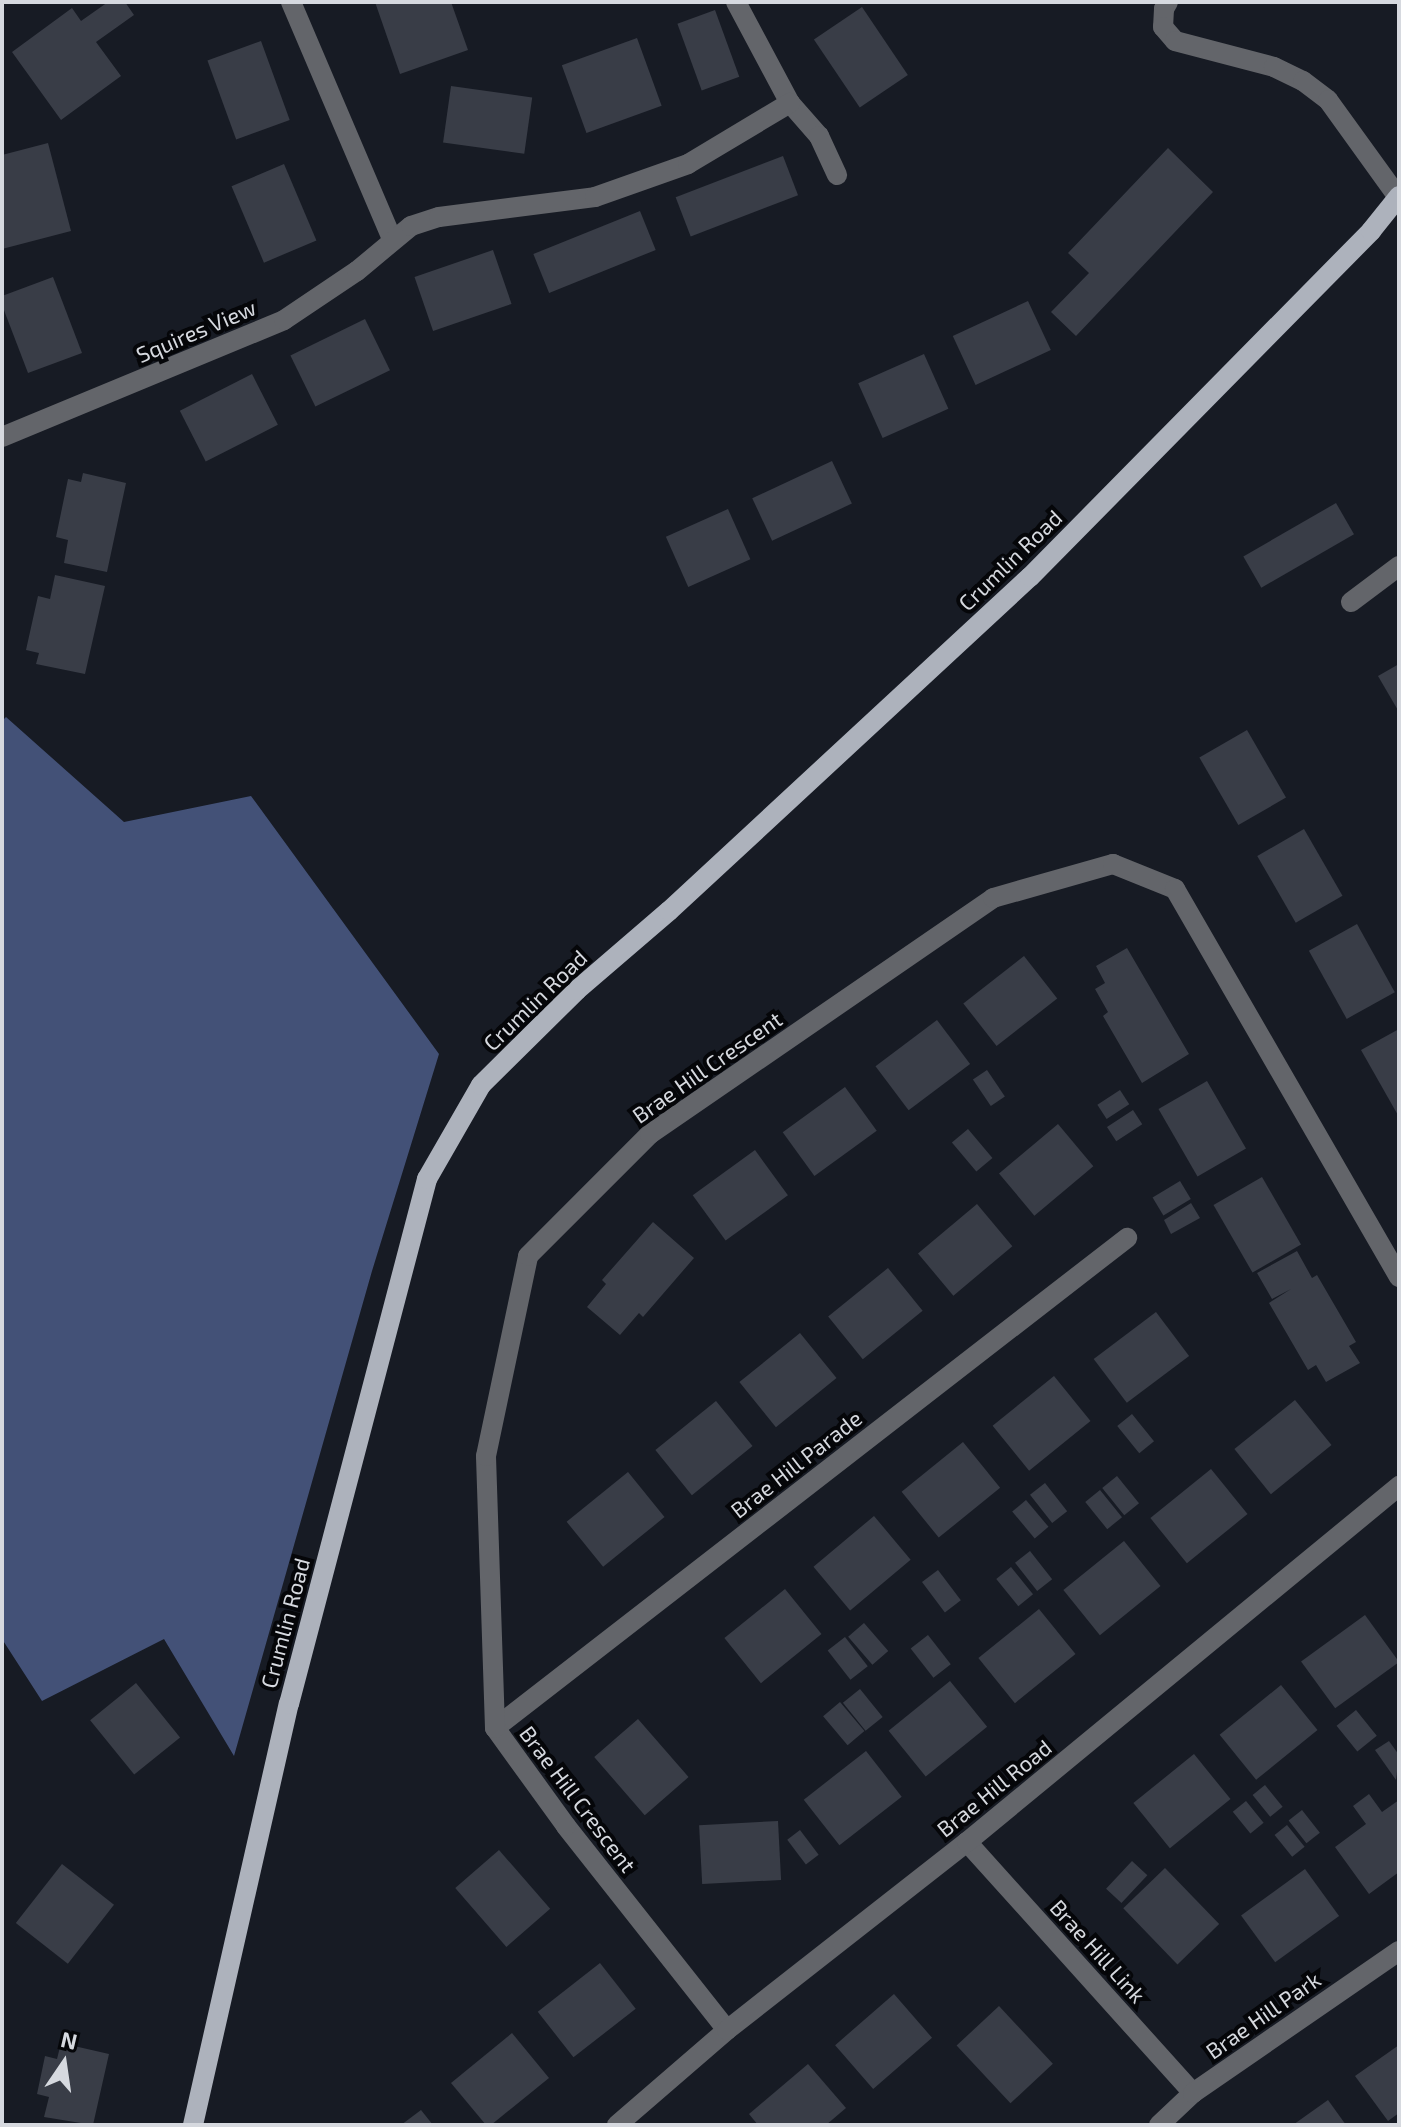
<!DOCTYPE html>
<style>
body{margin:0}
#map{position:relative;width:1401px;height:2127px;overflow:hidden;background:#171b24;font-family:"Exo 2",sans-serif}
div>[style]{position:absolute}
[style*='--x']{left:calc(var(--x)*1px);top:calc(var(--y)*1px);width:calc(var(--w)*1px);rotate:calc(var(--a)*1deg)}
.forest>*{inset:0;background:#435177}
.building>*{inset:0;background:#393d47;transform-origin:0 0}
.minor>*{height:20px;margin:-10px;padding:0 10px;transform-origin:10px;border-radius:10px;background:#63656a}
.major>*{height:20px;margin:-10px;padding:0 10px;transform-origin:10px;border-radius:10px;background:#adb2bc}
span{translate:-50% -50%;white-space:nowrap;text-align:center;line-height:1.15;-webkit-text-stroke:8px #050609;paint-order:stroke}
.street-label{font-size:22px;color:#d6d9df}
.frame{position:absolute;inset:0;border:4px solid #d6d9df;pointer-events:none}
.north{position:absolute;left:24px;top:2023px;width:80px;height:80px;-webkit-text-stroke:6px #050609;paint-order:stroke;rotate:13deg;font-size:22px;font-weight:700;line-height:32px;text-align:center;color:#d6d9df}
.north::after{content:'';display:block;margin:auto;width:28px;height:36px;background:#d6d9df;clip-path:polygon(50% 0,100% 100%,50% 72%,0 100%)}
</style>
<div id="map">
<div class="forest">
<div style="clip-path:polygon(6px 717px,124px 822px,251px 796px,439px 1054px,372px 1271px,234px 1756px,164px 1639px,42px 1701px,2px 1639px,2px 721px)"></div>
</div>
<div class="building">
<div style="clip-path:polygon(108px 2px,125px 2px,134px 15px,96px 42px,121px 76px,61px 120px,12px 52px,72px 8px,81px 21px)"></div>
<div style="clip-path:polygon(375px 2px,451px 2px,468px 50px,400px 74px)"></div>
<div style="left:862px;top:7px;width:82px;height:58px;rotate:56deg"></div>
<div style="left:715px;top:10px;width:71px;height:40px;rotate:70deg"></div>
<div style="left:637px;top:38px;width:72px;height:80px;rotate:70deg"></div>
<div style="left:261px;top:41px;width:84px;height:57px;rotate:70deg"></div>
<div style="left:451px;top:86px;width:82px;height:57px;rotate:8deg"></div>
<div style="clip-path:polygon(48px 143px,71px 231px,2px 249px,2px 155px)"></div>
<div style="clip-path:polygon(1168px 148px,1213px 192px,1076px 336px,1051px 312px,1089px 273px,1068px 253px)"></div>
<div style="left:783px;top:156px;width:42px;height:115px;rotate:69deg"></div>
<div style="left:284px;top:164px;width:83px;height:57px;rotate:67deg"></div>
<div style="left:640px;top:211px;width:42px;height:115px;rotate:68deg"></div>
<div style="left:493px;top:250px;width:57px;height:83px;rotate:71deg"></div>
<div style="clip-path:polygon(53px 277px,82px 353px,28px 373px,2px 305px,2px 296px)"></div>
<div style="left:1028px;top:301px;width:54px;height:83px;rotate:65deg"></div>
<div style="left:365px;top:319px;width:57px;height:83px;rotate:64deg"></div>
<div style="left:924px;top:354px;width:60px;height:72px;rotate:66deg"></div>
<div style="left:252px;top:374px;width:57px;height:81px;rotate:63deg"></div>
<div style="left:832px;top:461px;width:47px;height:88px;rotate:65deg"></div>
<div style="clip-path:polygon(83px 473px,126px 483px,107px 572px,64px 563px,68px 540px,56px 537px,68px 479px,81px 482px)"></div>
<div style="left:1336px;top:503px;width:36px;height:107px;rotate:60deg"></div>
<div style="left:728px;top:509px;width:55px;height:68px;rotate:66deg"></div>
<div style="clip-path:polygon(55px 575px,105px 586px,85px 674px,36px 664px,39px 653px,26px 650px,38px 596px,50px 599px)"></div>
<div style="clip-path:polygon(1399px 664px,1399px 712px,1378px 676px)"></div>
<div style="left:1247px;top:730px;width:78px;height:55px;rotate:60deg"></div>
<div style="left:1304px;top:829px;width:77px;height:54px;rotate:60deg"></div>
<div style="left:1357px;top:924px;width:78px;height:55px;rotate:61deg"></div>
<div style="clip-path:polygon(1127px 948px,1189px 1054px,1142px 1083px,1103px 1016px,1108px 1012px,1095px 989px,1105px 983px,1096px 966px)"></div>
<div style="left:1024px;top:956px;width:54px;height:77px;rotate:52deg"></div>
<div style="left:937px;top:1020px;width:55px;height:77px;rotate:53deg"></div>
<div style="clip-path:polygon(1399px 1029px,1399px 1117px,1361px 1050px)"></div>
<div style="left:987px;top:1070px;width:32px;height:17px;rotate:56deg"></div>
<div style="left:1207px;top:1081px;width:78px;height:56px;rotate:60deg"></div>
<div style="left:845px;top:1087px;width:54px;height:77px;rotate:54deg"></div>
<div style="left:1120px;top:1090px;width:17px;height:27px;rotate:57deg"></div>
<div style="left:1133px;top:1110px;width:17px;height:31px;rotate:57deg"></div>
<div style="left:1058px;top:1124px;width:55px;height:77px;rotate:50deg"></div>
<div style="left:968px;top:1129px;width:38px;height:21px;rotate:50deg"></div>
<div style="left:755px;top:1150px;width:56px;height:77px;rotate:54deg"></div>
<div style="left:1262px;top:1177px;width:78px;height:56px;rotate:60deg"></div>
<div style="left:1180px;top:1181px;width:21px;height:32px;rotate:59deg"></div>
<div style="clip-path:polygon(1191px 1203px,1200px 1218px,1171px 1234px,1164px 1220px)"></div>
<div style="left:977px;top:1204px;width:55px;height:77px;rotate:50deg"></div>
<div style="clip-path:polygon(653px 1222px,694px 1258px,643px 1317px,639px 1313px,620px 1335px,587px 1307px,606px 1284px,602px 1280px)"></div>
<div style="clip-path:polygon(1297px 1251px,1312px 1278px,1317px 1275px,1356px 1342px,1349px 1346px,1360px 1363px,1326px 1382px,1316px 1365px,1308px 1370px,1269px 1303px,1291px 1289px,1272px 1299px,1257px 1273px)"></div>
<div style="left:888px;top:1268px;width:55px;height:77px;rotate:51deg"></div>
<div style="left:1156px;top:1312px;width:55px;height:78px;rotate:53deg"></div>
<div style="left:800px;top:1333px;width:58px;height:78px;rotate:51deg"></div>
<div style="left:1054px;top:1376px;width:58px;height:79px;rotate:51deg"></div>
<div style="left:1295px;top:1400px;width:58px;height:78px;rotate:51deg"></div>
<div style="left:716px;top:1401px;width:58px;height:78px;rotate:51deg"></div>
<div style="left:1132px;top:1414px;width:35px;height:19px;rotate:51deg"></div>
<div style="left:963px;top:1442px;width:59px;height:79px;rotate:51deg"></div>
<div style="left:1211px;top:1469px;width:58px;height:78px;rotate:51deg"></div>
<div style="left:628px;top:1472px;width:58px;height:79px;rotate:51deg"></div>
<div style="left:1117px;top:1476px;width:35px;height:19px;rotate:51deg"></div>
<div style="left:1045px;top:1483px;width:36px;height:19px;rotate:52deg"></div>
<div style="left:1100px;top:1490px;width:35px;height:19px;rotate:51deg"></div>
<div style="left:1026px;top:1500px;width:35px;height:18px;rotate:50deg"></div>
<div style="left:874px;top:1516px;width:57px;height:79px;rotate:50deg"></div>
<div style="left:1124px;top:1541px;width:58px;height:78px;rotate:51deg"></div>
<div style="left:1030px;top:1551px;width:36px;height:19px;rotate:52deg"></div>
<div style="left:1011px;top:1567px;width:35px;height:19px;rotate:51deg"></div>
<div style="left:938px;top:1570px;width:38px;height:20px;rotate:53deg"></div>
<div style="left:785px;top:1589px;width:58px;height:78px;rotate:51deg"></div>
<div style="left:1039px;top:1609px;width:58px;height:78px;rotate:51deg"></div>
<div style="left:1365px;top:1615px;width:58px;height:79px;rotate:54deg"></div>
<div style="left:864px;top:1623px;width:37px;height:21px;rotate:49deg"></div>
<div style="left:928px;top:1635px;width:37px;height:22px;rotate:52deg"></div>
<div style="left:845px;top:1637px;width:37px;height:22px;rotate:52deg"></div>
<div style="left:950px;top:1681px;width:59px;height:79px;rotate:51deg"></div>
<div style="left:136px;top:1683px;width:70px;height:59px;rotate:51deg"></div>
<div style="left:1281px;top:1685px;width:58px;height:79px;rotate:51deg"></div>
<div style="left:860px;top:1689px;width:36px;height:22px;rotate:51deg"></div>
<div style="left:840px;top:1702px;width:38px;height:22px;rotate:50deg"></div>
<div style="left:1356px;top:1710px;width:33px;height:25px;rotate:51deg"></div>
<div style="left:638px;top:1719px;width:77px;height:58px;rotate:49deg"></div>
<div style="clip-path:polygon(1389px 1741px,1399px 1755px,1396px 1780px,1375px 1750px)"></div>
<div style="left:866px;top:1751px;width:58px;height:79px;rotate:52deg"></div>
<div style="left:1194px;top:1754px;width:58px;height:78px;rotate:51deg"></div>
<div style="left:1265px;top:1785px;width:28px;height:16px;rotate:51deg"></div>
<div style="clip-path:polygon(1369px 1794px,1382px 1812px,1399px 1800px,1399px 1872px,1369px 1894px,1335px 1847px,1366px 1824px,1353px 1806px)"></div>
<div style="left:1246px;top:1801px;width:28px;height:17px;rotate:51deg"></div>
<div style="left:1302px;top:1810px;width:29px;height:17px;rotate:52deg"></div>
<div style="left:778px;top:1821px;width:59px;height:79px;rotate:87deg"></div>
<div style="left:1287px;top:1825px;width:28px;height:16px;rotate:51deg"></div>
<div style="left:800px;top:1830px;width:31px;height:16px;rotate:53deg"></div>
<div style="left:499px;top:1850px;width:78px;height:58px;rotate:49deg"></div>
<div style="left:1132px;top:1861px;width:21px;height:38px;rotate:43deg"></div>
<div style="left:62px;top:1864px;width:66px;height:75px;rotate:38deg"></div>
<div style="left:1165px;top:1868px;width:78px;height:58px;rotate:46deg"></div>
<div style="left:1305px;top:1869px;width:58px;height:79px;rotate:54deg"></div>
<div style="left:600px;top:1963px;width:58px;height:79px;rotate:52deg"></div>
<div style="left:894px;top:1994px;width:58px;height:78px;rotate:49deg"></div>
<div style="left:999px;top:2006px;width:79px;height:58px;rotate:47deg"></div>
<div style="clip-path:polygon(512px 2033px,549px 2078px,491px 2125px,486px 2125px,451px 2083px)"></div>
<div style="clip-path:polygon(61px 2043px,109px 2054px,93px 2125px,44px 2117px,49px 2097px,37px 2094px,45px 2056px,57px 2059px)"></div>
<div style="clip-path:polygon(1399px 2045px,1399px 2113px,1388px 2121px,1355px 2076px)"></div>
<div style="clip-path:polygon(808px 2064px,846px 2108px,826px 2125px,758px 2125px,749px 2114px)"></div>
<div style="clip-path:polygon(1328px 2100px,1346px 2125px,1293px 2125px,1297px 2122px)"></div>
<div style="clip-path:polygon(421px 2110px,433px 2125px,401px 2125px)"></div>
</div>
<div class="minor">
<div style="--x:291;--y:2;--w:258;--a:66.9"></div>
<div style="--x:736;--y:2;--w:115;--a:61.9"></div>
<div style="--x:790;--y:103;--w:44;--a:48.7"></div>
<div style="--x:819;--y:136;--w:43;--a:65.2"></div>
<div style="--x:1168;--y:2;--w:8;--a:120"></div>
<div style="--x:1164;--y:9;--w:18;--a:93"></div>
<div style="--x:1163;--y:27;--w:18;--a:49"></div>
<div style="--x:1175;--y:41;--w:102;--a:14.7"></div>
<div style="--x:1274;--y:67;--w:32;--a:26"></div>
<div style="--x:1303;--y:81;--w:31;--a:37"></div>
<div style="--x:1328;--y:100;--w:120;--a:54.2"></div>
<div style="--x:2;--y:437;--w:305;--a:-22.5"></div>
<div style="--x:284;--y:320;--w:88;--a:-33.9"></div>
<div style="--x:357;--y:271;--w:70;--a:-39.8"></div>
<div style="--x:411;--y:226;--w:29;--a:-18"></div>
<div style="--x:439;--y:217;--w:157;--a:-7.3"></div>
<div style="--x:595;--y:197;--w:99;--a:-19.5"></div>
<div style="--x:688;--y:164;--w:119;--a:-30.9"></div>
<div style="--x:1351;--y:602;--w:60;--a:-36.9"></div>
<div style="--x:495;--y:1728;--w:800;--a:-37.79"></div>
<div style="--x:967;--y:1842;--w:338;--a:48"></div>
<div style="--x:727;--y:2030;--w:260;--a:-128.3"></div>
<div style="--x:566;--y:1826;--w:121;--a:-125.9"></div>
<div style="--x:495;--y:1728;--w:272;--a:-91.9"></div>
<div style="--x:486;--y:1456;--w:204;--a:-78.1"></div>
<div style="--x:528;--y:1256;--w:173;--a:-45"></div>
<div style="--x:650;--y:1134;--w:416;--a:-34.5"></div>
<div style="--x:993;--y:898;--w:125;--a:-15.8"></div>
<div style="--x:1113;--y:864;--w:67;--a:22"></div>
<div style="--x:1175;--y:889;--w:448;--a:60"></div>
<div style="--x:617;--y:2125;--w:145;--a:-40.8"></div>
<div style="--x:727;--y:2030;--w:305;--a:-38.1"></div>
<div style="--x:967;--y:1842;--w:560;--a:-39.49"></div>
<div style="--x:1159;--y:2125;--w:47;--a:-43.3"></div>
<div style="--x:1193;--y:2093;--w:250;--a:-34.6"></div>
</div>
<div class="major">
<div style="--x:193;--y:2125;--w:432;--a:-77.2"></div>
<div style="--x:289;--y:1704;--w:543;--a:-75.27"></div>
<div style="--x:427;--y:1179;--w:108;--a:-60.1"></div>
<div style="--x:481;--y:1085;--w:135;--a:-44.7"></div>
<div style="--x:577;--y:990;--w:121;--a:-40.7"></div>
<div style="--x:669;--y:911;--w:492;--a:-42.8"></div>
<div style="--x:1030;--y:577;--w:486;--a:-45.4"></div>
<div style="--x:1371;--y:231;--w:45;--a:-51.3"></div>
</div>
<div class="street-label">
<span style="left:196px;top:331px;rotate:-23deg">Squires View</span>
<span style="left:1010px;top:560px;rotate:-44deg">Crumlin Road</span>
<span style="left:535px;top:1000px;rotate:-44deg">Crumlin Road</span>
<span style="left:707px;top:1067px;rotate:-35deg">Brae Hill Crescent</span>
<span style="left:796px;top:1464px;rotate:-38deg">Brae Hill Parade</span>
<span style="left:285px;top:1623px;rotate:-75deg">Crumlin Road</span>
<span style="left:994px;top:1788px;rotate:-39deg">Brae Hill Road</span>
<span style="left:578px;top:1799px;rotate:53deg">Brae Hill Crescent</span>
<span style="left:1098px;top:1951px;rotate:48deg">Brae Hill Link</span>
<span style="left:1263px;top:2015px;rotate:-35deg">Brae Hill Park</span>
</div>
<div class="frame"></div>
<div class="north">N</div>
</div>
